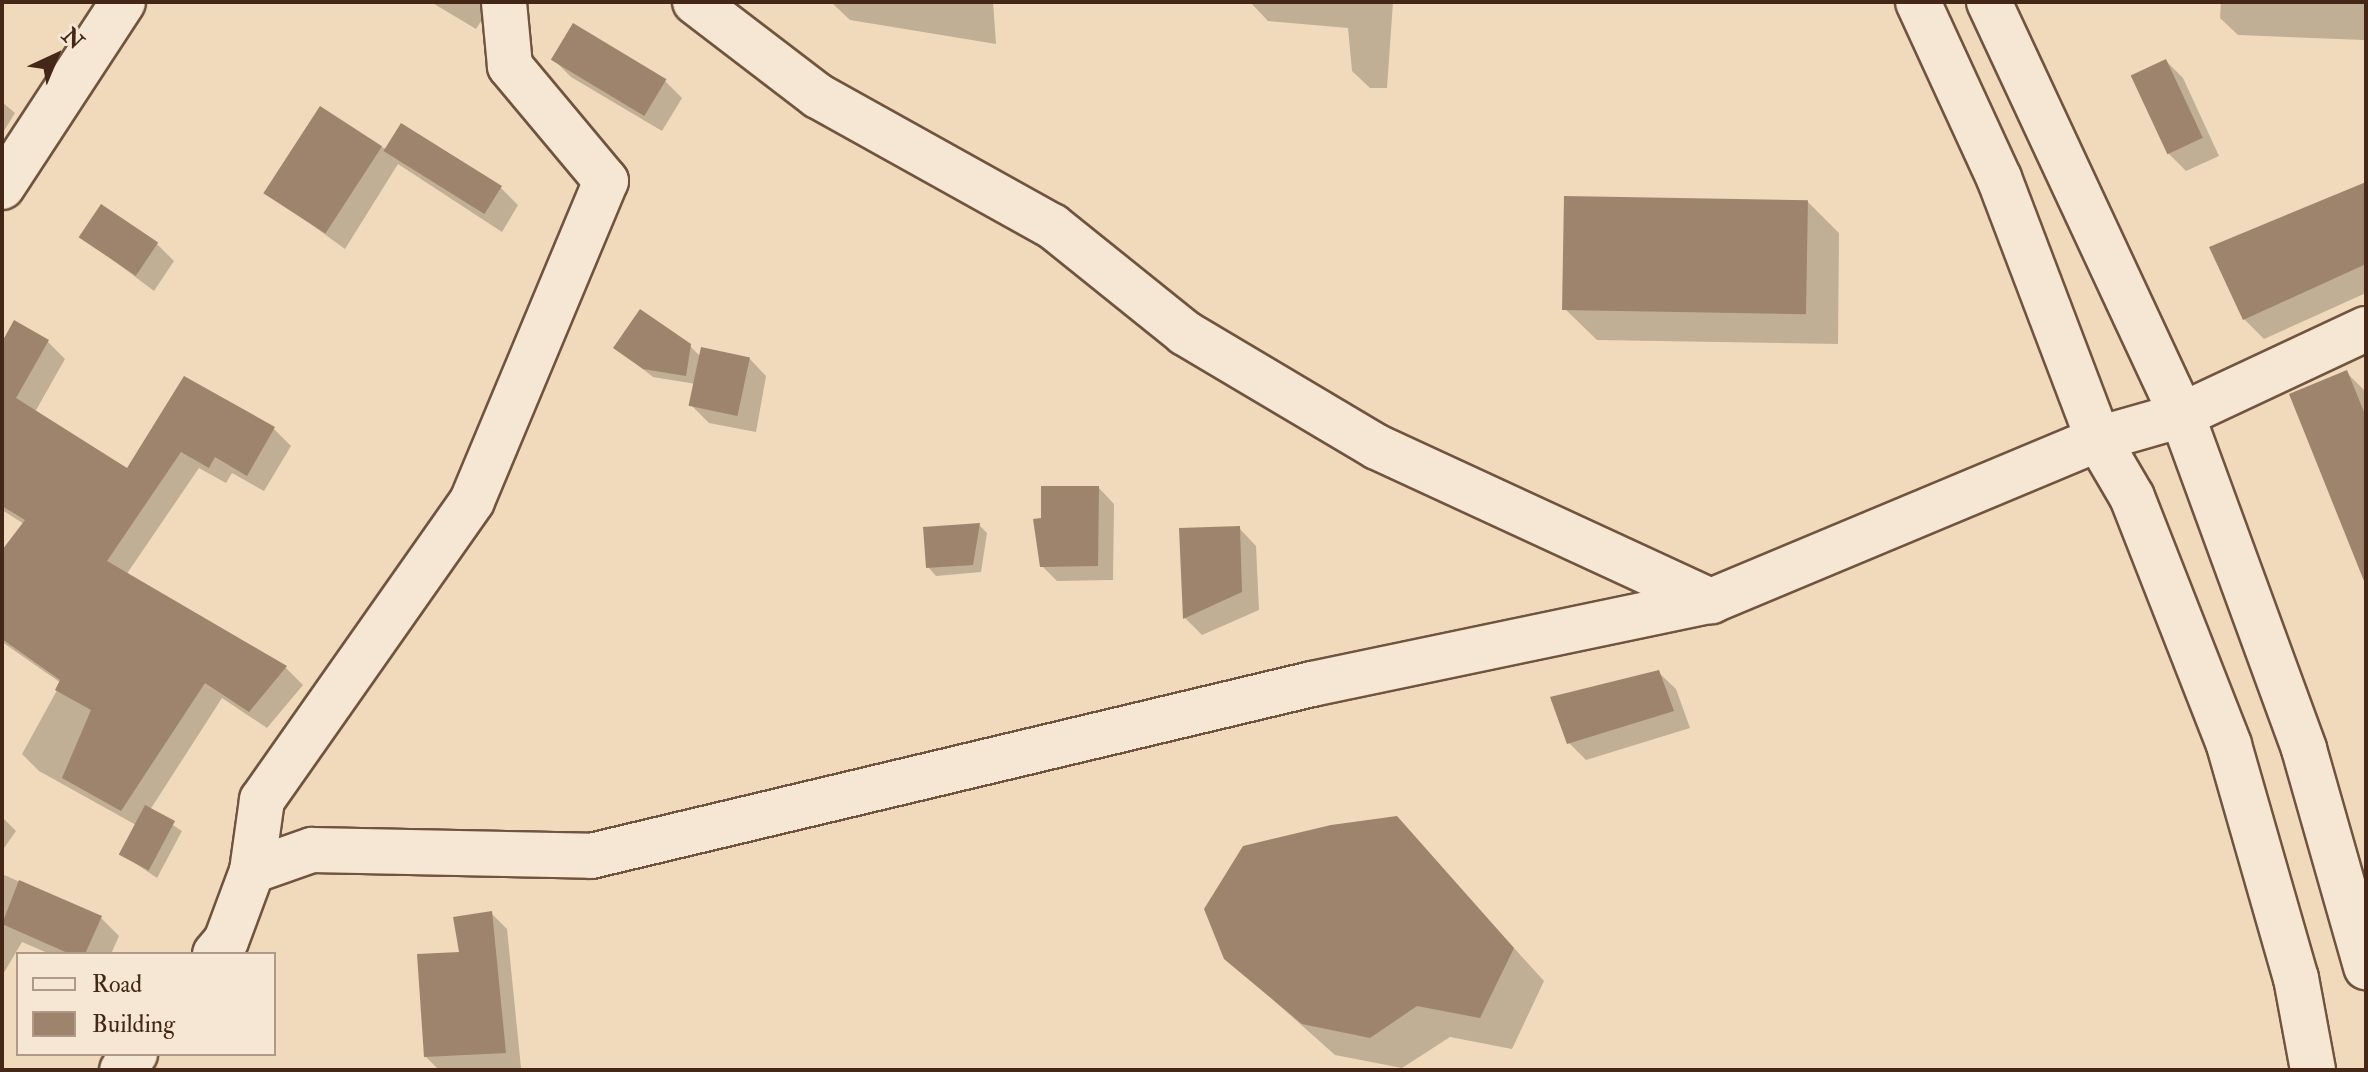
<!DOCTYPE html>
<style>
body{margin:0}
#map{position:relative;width:2368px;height:1072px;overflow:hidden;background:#f0dabb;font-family:"IM FELL Double Pica",serif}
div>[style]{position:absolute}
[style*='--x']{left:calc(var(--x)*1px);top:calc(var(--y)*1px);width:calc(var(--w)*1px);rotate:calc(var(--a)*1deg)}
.shadow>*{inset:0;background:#0003}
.building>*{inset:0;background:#9e846c;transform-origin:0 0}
.roads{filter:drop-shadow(2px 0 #705440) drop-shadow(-2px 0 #705440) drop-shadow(0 2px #705440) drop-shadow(0 -2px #705440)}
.street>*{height:44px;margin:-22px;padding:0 22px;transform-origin:22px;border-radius:22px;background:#f5e7d3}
.secondary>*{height:44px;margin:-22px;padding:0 22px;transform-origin:22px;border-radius:22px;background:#f5e7d3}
span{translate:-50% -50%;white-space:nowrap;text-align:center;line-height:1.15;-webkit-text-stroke:6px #f5e7d3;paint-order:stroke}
.frame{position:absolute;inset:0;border:4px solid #452717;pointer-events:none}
.legend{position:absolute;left:16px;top:952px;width:260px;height:104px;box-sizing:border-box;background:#f5e7d3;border:2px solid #af9a88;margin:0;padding:10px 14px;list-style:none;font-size:24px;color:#452717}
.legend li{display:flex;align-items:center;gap:16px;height:40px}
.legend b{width:40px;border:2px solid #af9a88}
.north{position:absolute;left:16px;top:16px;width:80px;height:80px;-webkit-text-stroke:6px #f5e7d3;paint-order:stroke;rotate:44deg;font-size:22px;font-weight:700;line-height:32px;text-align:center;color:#452717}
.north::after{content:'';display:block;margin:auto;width:28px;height:36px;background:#452717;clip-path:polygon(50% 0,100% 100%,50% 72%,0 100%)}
</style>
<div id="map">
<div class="shadow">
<div style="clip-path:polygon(431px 2px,493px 2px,476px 29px)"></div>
<div style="clip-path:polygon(993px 2px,996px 44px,850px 20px,832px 3px)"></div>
<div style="clip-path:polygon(1393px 2px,1387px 88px,1370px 88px,1352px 71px,1348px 28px,1268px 21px,1251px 3px)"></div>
<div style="clip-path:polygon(2221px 2px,2365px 2px,2364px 40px,2238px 35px,2220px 18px)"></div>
<div style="clip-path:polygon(553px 59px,665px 81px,682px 98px,662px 131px,571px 77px)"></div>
<div style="clip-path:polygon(2166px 61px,2183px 78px,2219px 156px,2186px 171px,2168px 153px)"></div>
<div style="clip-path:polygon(2px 102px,15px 113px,2px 134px)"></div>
<div style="clip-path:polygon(381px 147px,501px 188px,518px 205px,502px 232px,398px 164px,345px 249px,268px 193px)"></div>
<div style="clip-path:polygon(2366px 183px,2366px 293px,2264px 339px,2244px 319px)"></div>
<div style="clip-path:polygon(1808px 202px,1839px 233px,1838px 344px,1597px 340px,1565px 309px)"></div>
<div style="clip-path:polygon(81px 236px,157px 244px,174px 261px,154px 291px)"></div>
<div style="clip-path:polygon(48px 342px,65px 359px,35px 412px,127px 471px,184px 378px,274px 429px,291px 446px,264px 491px,232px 473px,226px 483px,199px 468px,126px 575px,286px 668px,303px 685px,267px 728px,222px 698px,150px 810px,182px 831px,157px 878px,120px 853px,136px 825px,39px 771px,22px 754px,61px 683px,2px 642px,2px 585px,24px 524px,2px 510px,2px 346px)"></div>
<div style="clip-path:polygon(690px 346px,701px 357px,749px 358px,766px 376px,756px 432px,709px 423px,692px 406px,696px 384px,653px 377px,616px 348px)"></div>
<div style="clip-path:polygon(2347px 373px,2366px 392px,2366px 580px,2291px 395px)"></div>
<div style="clip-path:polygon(1099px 488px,1114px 504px,1113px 580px,1057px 581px,1042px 566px,1043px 520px)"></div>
<div style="clip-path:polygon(979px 525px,987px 533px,981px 572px,936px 576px,928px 567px)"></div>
<div style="clip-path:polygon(1239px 528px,1256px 546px,1259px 610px,1202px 635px,1185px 618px)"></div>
<div style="clip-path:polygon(1658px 672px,1676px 689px,1690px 728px,1586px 760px,1569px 743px)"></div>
<div style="clip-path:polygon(2px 817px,16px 831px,2px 851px)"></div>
<div style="clip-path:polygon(1396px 818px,1544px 981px,1512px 1049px,1450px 1037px,1402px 1068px,1335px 1055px,1226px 958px)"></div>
<div style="clip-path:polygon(2px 874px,101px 918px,119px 936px,111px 954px,50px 954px,22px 942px,2px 976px)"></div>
<div style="clip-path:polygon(491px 913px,507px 929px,521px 1068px,439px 1070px,426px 1057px,461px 954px)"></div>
</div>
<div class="building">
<div style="left:573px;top:23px;width:109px;height:43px;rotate:31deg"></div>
<div style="left:2166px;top:59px;width:87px;height:39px;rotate:65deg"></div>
<div style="left:320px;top:106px;width:74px;height:104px;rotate:33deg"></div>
<div style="left:401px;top:123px;width:119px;height:33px;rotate:32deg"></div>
<div style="clip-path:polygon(2366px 182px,2366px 264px,2243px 320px,2209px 247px)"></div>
<div style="left:1564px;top:196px;width:244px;height:114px;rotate:1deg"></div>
<div style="left:101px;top:204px;width:69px;height:40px;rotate:34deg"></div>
<div style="clip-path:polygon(640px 309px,691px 344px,686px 376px,643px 369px,613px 348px)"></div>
<div style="clip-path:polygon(14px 320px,49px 340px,16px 398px,127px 468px,184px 376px,275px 427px,247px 476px,215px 457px,209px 468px,181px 452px,107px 561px,287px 666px,249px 712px,205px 683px,121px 811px,62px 778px,91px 710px,55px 690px,60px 680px,2px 639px,2px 550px,25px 520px,2px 506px,2px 342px)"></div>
<div style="left:701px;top:347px;width:50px;height:60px;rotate:12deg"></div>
<div style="clip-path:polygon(2347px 370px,2366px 417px,2364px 581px,2289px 394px)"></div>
<div style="clip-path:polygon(1041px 486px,1099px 486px,1098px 566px,1040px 567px,1033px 519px,1041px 518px)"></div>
<div style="clip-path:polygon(980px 523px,973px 565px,926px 568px,923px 527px)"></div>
<div style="clip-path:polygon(1240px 526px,1242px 592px,1183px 619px,1179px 528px)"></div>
<div style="clip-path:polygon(1659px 670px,1674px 711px,1567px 744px,1550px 697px)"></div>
<div style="left:145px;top:805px;width:34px;height:56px;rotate:28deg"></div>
<div style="clip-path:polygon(1397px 816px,1514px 948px,1480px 1018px,1417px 1006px,1370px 1038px,1302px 1024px,1224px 959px,1204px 909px,1243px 846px,1331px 825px)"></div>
<div style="clip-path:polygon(19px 880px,102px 916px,85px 954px,70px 954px,2px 924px)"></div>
<div style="clip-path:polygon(492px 911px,506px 1053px,424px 1057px,417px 954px,459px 952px,453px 917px)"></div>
</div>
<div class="roads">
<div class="street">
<div style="--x:695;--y:2;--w:155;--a:37.4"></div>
<div style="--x:818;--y:96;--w:268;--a:29.1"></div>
<div style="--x:1052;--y:226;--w:171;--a:38.8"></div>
<div style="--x:1185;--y:333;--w:223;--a:30.7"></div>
<div style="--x:1377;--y:447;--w:368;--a:24.8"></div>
<div style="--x:2;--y:187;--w:221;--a:-56.8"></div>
<div style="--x:252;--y:871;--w:64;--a:-19.3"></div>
<div style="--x:312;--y:850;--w:279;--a:1.2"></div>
<div style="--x:591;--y:856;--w:741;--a:-13.42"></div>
<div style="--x:1312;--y:684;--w:408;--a:-11.8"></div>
<div style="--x:1711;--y:601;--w:420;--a:-22.7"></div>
<div style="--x:2098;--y:439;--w:87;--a:-15.9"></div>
<div style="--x:2182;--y:415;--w:203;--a:-25.1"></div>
<div style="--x:215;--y:954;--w:17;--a:-50"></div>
<div style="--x:226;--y:941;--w:75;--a:-69.6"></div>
<div style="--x:252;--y:871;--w:72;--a:-82"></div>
<div style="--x:262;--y:800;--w:365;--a:-54.9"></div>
<div style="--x:472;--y:501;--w:347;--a:-67.3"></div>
<div style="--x:606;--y:181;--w:150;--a:-129.9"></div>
<div style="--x:510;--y:66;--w:64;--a:-95.4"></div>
<div style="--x:122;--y:1070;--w:21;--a:-51"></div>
</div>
<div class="secondary">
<div style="--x:1918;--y:2;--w:194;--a:65.3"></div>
<div style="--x:1999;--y:178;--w:279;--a:69.2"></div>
<div style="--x:2098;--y:439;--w:67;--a:59.6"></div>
<div style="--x:2132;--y:497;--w:266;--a:68.6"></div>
<div style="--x:2229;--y:745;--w:242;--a:74"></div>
<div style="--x:2296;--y:978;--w:94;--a:79.5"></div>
<div style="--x:1989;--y:2;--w:456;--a:65"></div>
<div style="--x:2182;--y:415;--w:356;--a:69.9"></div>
<div style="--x:2304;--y:749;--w:227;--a:74.1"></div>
</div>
</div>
<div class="frame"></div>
<ul class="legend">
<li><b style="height:10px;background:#f5e7d3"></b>Road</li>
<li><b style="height:22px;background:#9e846c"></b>Building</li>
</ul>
<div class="north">N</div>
</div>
